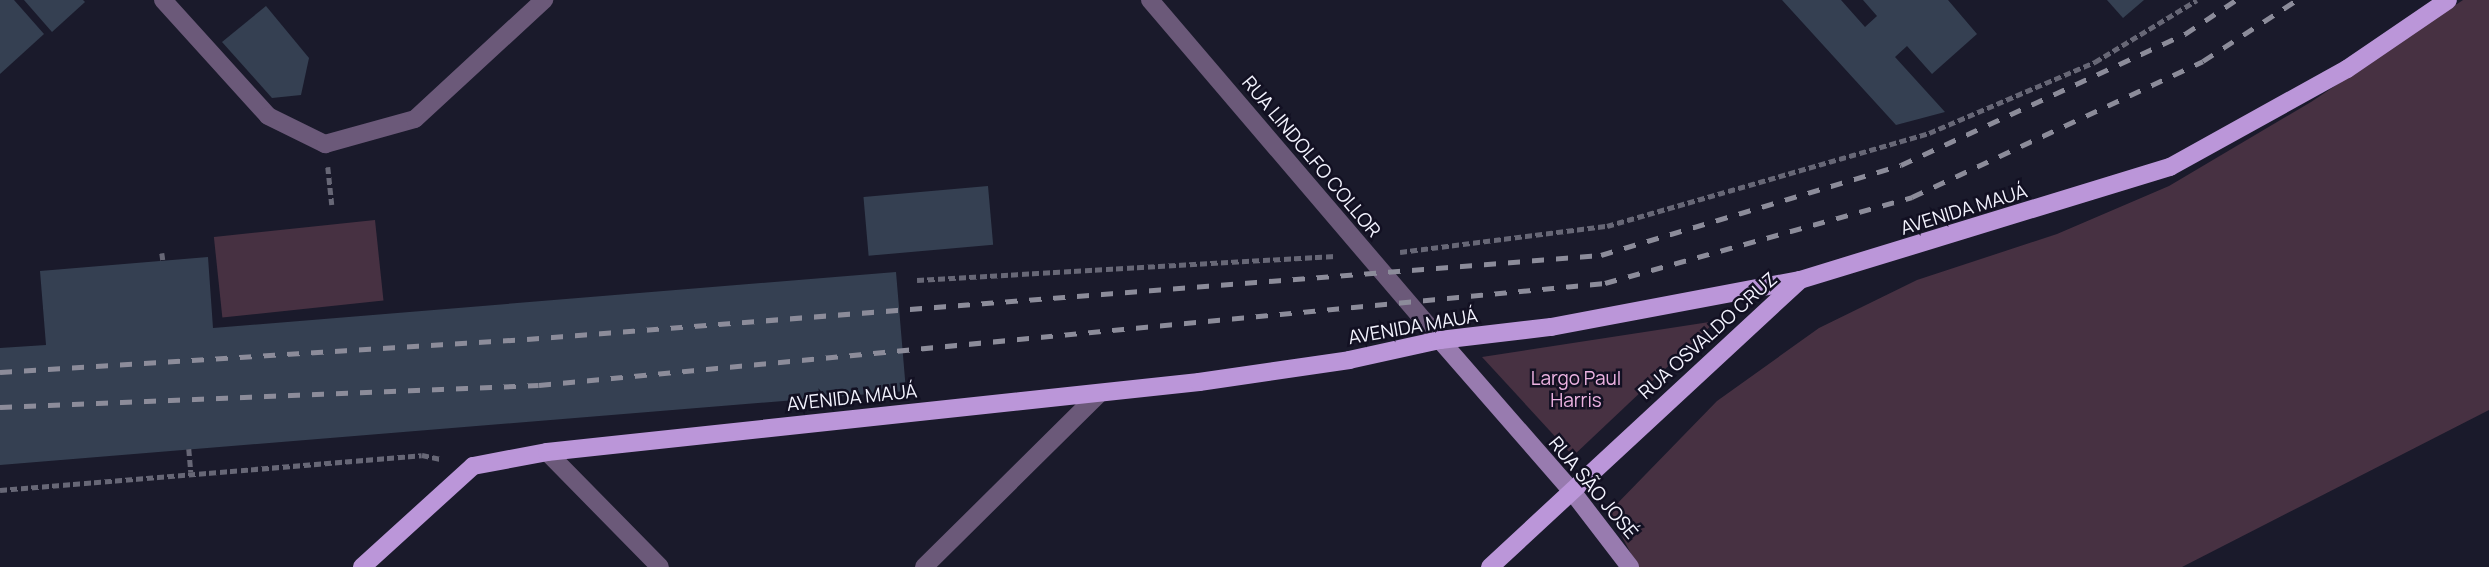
<!DOCTYPE html>
<meta charset="utf-8">
<style>
body{margin:0}
#map{position:relative;width:2489px;height:567px;overflow:hidden;background:#1a1a2b;font-family:Manrope,sans-serif}
div>[style]{position:absolute}
[style*='--x']{left:calc(var(--x)*1px);top:calc(var(--y)*1px);width:calc(var(--w)*1px);rotate:calc(var(--a)*1deg)}
.green>*{inset:0;background:#473142;transform-origin:0 0}
.building>*{inset:0;background:#354052;transform-origin:0 0}
.path>*{height:4.5px;margin-top:-2.25px;transform-origin:0;background:repeating-linear-gradient(90deg,#676776 0 7px,transparent 0 10.5px)}
.street>*{height:18px;margin:-9px;padding:0 9px;transform-origin:9px;border-radius:9px;background:#6b5979}
.secondary>*{height:18px;margin:-9px;padding:0 9px;transform-origin:9px;border-radius:9px;background:#987baf}
.primary>*{height:18px;margin:-9px;padding:0 9px;transform-origin:9px;border-radius:9px;background:#bb96d9}
.rail>*{height:5px;margin-top:-2.5px;transform-origin:0;background:repeating-linear-gradient(90deg,#8c8c9a 0 12px,transparent 0 24px)}
span{translate:-50% -50%;white-space:nowrap;text-align:center;line-height:1.15;-webkit-text-stroke:5px #121022;paint-order:stroke}
.street-label{font-size:19px;color:#f3f3fe}
.park-label{font-size:19px;color:#edb3e2}
</style>
<div id="map">
<div class="green">
<div style="clip-path:polygon(2463px 0,2489px 0,2489px 410px,2182px 567px,1638px 567px,1609px 512px,1717px 401px,1819px 328px,1917px 280px,2057px 234px,2169px 186px,2311px 102px)"></div>
<div style="left:375px;top:220px;width:81px;height:162px;rotate:84deg"></div>
<div style="clip-path:polygon(1716px 321px,1573px 456px,1482px 357px)"></div>
</div>
<div class="building">
<div style="clip-path:polygon(0 0,14px 0,44px 34px,0 74px)"></div>
<div style="clip-path:polygon(24px 0,83px 0,85px 2px,52px 32px)"></div>
<div style="clip-path:polygon(1782px 0,1841px 0,1865px 27px,1877px 16px,1863px 0,1948px 0,1977px 34px,1932px 74px,1907px 46px,1895px 57px,1945px 112px,1896px 125px)"></div>
<div style="clip-path:polygon(2107px 0,2144px 0,2123px 18px)"></div>
<div style="clip-path:polygon(266px 6px,309px 58px,301px 95px,272px 98px,222px 42px)"></div>
<div style="left:988px;top:186px;width:59px;height:125px;rotate:85deg"></div>
<div style="clip-path:polygon(208px 257px,213px 328px,896px 272px,906px 391px,0 465px,0 348px,46px 345px,40px 271px)"></div>
</div>
<div class="path">
<div style="--x:328;--y:167;--w:38;--a:84"></div>
<div style="--x:1400;--y:252;--w:209;--a:-7.2"></div>
<div style="--x:1607;--y:226;--w:335;--a:-16.1"></div>
<div style="--x:1929;--y:133;--w:181;--a:-23.2"></div>
<div style="--x:2095;--y:62;--w:119;--a:-31.3"></div>
<div style="--x:162;--y:253;--w:7;--a:82"></div>
<div style="--x:917;--y:280;--w:419;--a:-3.3"></div>
<div style="--x:189;--y:449;--w:23;--a:85"></div>
<div style="--x:0;--y:490;--w:423;--a:-4.7"></div>
<div style="--x:422;--y:455;--w:19;--a:12"></div>
</div>
<div class="street">
<div style="--x:163;--y:0;--w:156;--a:47.8"></div>
<div style="--x:268;--y:116;--w:64;--a:26.2"></div>
<div style="--x:325;--y:144;--w:93;--a:-15.5"></div>
<div style="--x:415;--y:119;--w:176;--a:-42.7"></div>
<div style="--x:1150;--y:0;--w:447;--a:49.5"></div>
<div style="--x:547;--y:452;--w:161;--a:45.5"></div>
<div style="--x:924;--y:567;--w:247;--a:-44.7"></div>
</div>
<div class="secondary">
<div style="--x:1440;--y:340;--w:199;--a:48.9"></div>
<div style="--x:1571;--y:490;--w:97;--a:52.5"></div>
</div>
<div class="primary">
<div style="--x:362;--y:567;--w:150;--a:-42.3"></div>
<div style="--x:473;--y:466;--w:75;--a:-10.7"></div>
<div style="--x:547;--y:452;--w:656;--a:-6.13"></div>
<div style="--x:1199;--y:382;--w:152;--a:-8.3"></div>
<div style="--x:1349;--y:360;--w:93;--a:-12.4"></div>
<div style="--x:1440;--y:340;--w:112;--a:-6.7"></div>
<div style="--x:1551;--y:327;--w:253;--a:-10.7"></div>
<div style="--x:1800;--y:280;--w:387;--a:-17"></div>
<div style="--x:2170;--y:167;--w:202;--a:-29"></div>
<div style="--x:2347;--y:69;--w:122;--a:-34.3"></div>
<div style="--x:1490;--y:567;--w:422;--a:-42.8"></div>
</div>
<div class="rail">
<div style="--x:0;--y:372;--w:528;--a:-3.58"></div>
<div style="--x:527;--y:339;--w:1077;--a:-4.47"></div>
<div style="--x:1601;--y:255;--w:313;--a:-16.7"></div>
<div style="--x:1901;--y:165;--w:313;--a:-24.8"></div>
<div style="--x:2185;--y:34;--w:61;--a:-33.7"></div>
<div style="--x:0;--y:407;--w:539;--a:-2.34"></div>
<div style="--x:539;--y:385;--w:1071;--a:-5.47"></div>
<div style="--x:1605;--y:283;--w:319;--a:-15.6"></div>
<div style="--x:1912;--y:197;--w:321;--a:-25"></div>
<div style="--x:2203;--y:61;--w:112;--a:-33"></div>
</div>
<div class="street-label">
<span style="left:1311px;top:157px;rotate:50deg">RUA LINDOLFO COLLOR</span>
<span style="left:1964px;top:210px;rotate:-17deg">AVENIDA MAUÁ</span>
<span style="left:1413px;top:327px;rotate:-10deg">AVENIDA MAUÁ</span>
<span style="left:1708px;top:336px;rotate:-42deg">RUA OSVALDO CRUZ</span>
<span style="left:852px;top:398px;rotate:-6deg">AVENIDA MAUÁ</span>
<span style="left:1593px;top:488px;rotate:50deg">RUA SÃO JOSÉ</span>
</div>
<div class="park-label">
<span style="left:1576px;top:390px">Largo Paul<br>Harris</span>
</div>
</div>
